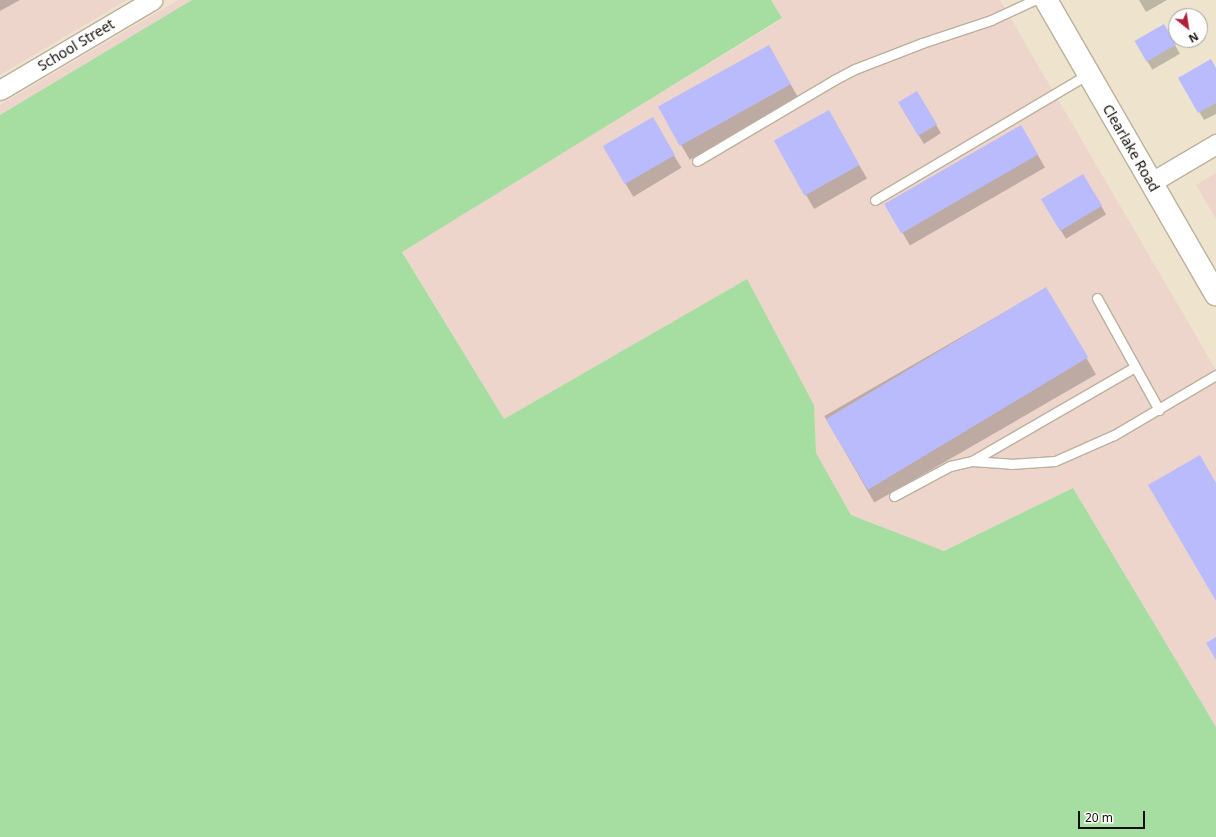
<!DOCTYPE html>
<style>
body{margin:0}
#map{position:relative;width:1216px;height:837px;overflow:hidden;background:#eee4ce;font-family:"Noto Sans",sans-serif}
div>[style]{position:absolute}
[style*='--x']{left:calc(var(--x)*1px);top:calc(var(--y)*1px);width:calc(var(--w)*1px);rotate:calc(var(--a)*1deg)}
.commercial>*{inset:0;background:#edd5cb}
.green>*{inset:0;background:#a6dda0}
.shadow>*{inset:0;background:#0003;transform-origin:0 0}
.building>*{inset:0;background:#babbfc;transform-origin:0 0}
.roads{filter:drop-shadow(1px 0 #bbb19c) drop-shadow(-1px 0 #bbb19c) drop-shadow(0 1px #bbb19c) drop-shadow(0 -1px #bbb19c)}
.service>*{height:9px;margin:-4.5px;padding:0 4.5px;transform-origin:4.5px;border-radius:4.5px;background:#fff}
.minor>*{height:19px;margin:-9.5px;padding:0 9.5px;transform-origin:9.5px;border-radius:9.5px;background:#fff}
.secondary>*{height:22px;margin:-11px;padding:0 11px;transform-origin:11px;border-radius:11px;background:#fff}
span{translate:-50% -50%;white-space:nowrap;text-align:center;line-height:1.15;-webkit-text-stroke:3px #fff;paint-order:stroke}
.street-label{font-size:14px;color:#130f08}
.north{position:absolute;left:1168px;top:8px;width:40px;height:40px;box-sizing:border-box;background:#fff;border:1px solid #a19f9c;border-radius:50%;rotate:150deg;font-size:11px;font-weight:700;line-height:16px;text-align:center;color:#130f08}
.north::after{content:'';display:block;margin:auto;width:14px;height:18px;background:#b11e3b;clip-path:polygon(50% 0,100% 100%,50% 72%,0 100%)}
.scale{position:absolute;left:1078px;top:811px;width:67px;height:18px;box-sizing:border-box;border:2px solid #130f08;border-top:0;padding-left:5px;font-size:12px;line-height:14px;white-space:nowrap;color:#130f08;-webkit-text-stroke:3px #fff;paint-order:stroke}
</style>
<div id="map">
<div class="commercial">
<div style="clip-path:polygon(0 0,127px 0,0 75px)"></div>
<div style="clip-path:polygon(178px 0,192px 0,0 115px,0 105px)"></div>
<div style="clip-path:polygon(771px 0,1000px 0,1216px 370px,1216px 727px,1073px 488px,944px 551px,851px 515px,816px 453px,814px 405px,747px 279px,504px 419px,402px 251px,782px 19px)"></div>
<div style="clip-path:polygon(1216px 173px,1216px 219px,1196px 185px)"></div>
</div>
<div class="green">
<div style="clip-path:polygon(192px 0,771px 0,782px 18px,402px 252px,504px 419px,747px 279px,814px 405px,816px 453px,851px 515px,944px 551px,1073px 488px,1216px 727px,1216px 837px,0 837px,0 115px)"></div>
</div>
<div class="shadow">
<div style="clip-path:polygon(0 0,20px 0,0 11px)"></div>
<div style="clip-path:polygon(1139px 0,1167px 0,1146px 12px)"></div>
<div style="left:1164px;top:26px;width:32px;height:32px;rotate:60deg"></div>
<div style="left:769px;top:47px;width:58px;height:125px;rotate:60deg"></div>
<div style="clip-path:polygon(1216px 70px,1216px 114px,1204px 120px,1180px 78px)"></div>
<div style="clip-path:polygon(917px 93px,941px 133px,924px 144px,904px 112px)"></div>
<div style="left:828px;top:111px;width:78px;height:61px;rotate:60deg"></div>
<div style="left:652px;top:119px;width:57px;height:56px;rotate:59deg"></div>
<div style="left:1021px;top:126px;width:48px;height:156px;rotate:60deg"></div>
<div style="left:1083px;top:176px;width:45px;height:47px;rotate:59deg"></div>
<div style="left:1046px;top:288px;width:100px;height:256px;rotate:60deg"></div>
</div>
<div class="building">
<div style="left:1164px;top:24px;width:24px;height:34px;rotate:60deg"></div>
<div style="left:769px;top:45px;width:45px;height:127px;rotate:61deg"></div>
<div style="clip-path:polygon(1211px 59px,1216px 68px,1216px 103px,1198px 113px,1178px 78px)"></div>
<div style="left:917px;top:91px;width:39px;height:22px;rotate:59deg"></div>
<div style="left:829px;top:110px;width:63px;height:63px;rotate:61deg"></div>
<div style="left:653px;top:117px;width:44px;height:58px;rotate:60deg"></div>
<div style="left:1021px;top:125px;width:34px;height:158px;rotate:60deg"></div>
<div style="left:1083px;top:174px;width:37px;height:49px;rotate:59deg"></div>
<div style="left:1046px;top:287px;width:82px;height:257px;rotate:59deg"></div>
<div style="clip-path:polygon(1200px 455px,1216px 483px,1216px 601px,1148px 485px)"></div>
<div style="clip-path:polygon(1216px 637px,1216px 660px,1206px 643px)"></div>
</div>
<div class="roads">
<div class="service">
<div style="--x:697;--y:161;--w:159;--a:-30.6"></div>
<div style="--x:834;--y:80;--w:24;--a:-28"></div>
<div style="--x:855;--y:69;--w:72;--a:-21.2"></div>
<div style="--x:922;--y:43;--w:73;--a:-18.4"></div>
<div style="--x:991;--y:20;--w:47;--a:-24.9"></div>
<div style="--x:875;--y:200;--w:247;--a:-30.6"></div>
<div style="--x:1097;--y:298;--w:128;--a:61"></div>
<div style="--x:972;--y:461;--w:188;--a:-30"></div>
<div style="--x:894;--y:496;--w:64;--a:-28.2"></div>
<div style="--x:950;--y:466;--w:23;--a:-13"></div>
<div style="--x:972;--y:461;--w:39;--a:4"></div>
<div style="--x:1011;--y:464;--w:44;--a:-3.9"></div>
<div style="--x:1055;--y:461;--w:64;--a:-23.8"></div>
<div style="--x:1114;--y:435;--w:118;--a:-30.5"></div>
</div>
<div class="minor">
<div style="--x:0;--y:90;--w:177;--a:-30.6"></div>
<div style="--x:1150;--y:183;--w:77;--a:-30.6"></div>
</div>
<div class="secondary">
<div style="--x:1046;--y:0;--w:340;--a:60"></div>
</div>
</div>
<div class="street-label">
<span style="left:76px;top:45px;rotate:-31deg">School Street</span>
<span style="left:1131px;top:148px;rotate:60deg">Clearlake Road</span>
</div>
<div class="north">N</div>
<div class="scale">20 m</div>
</div>
